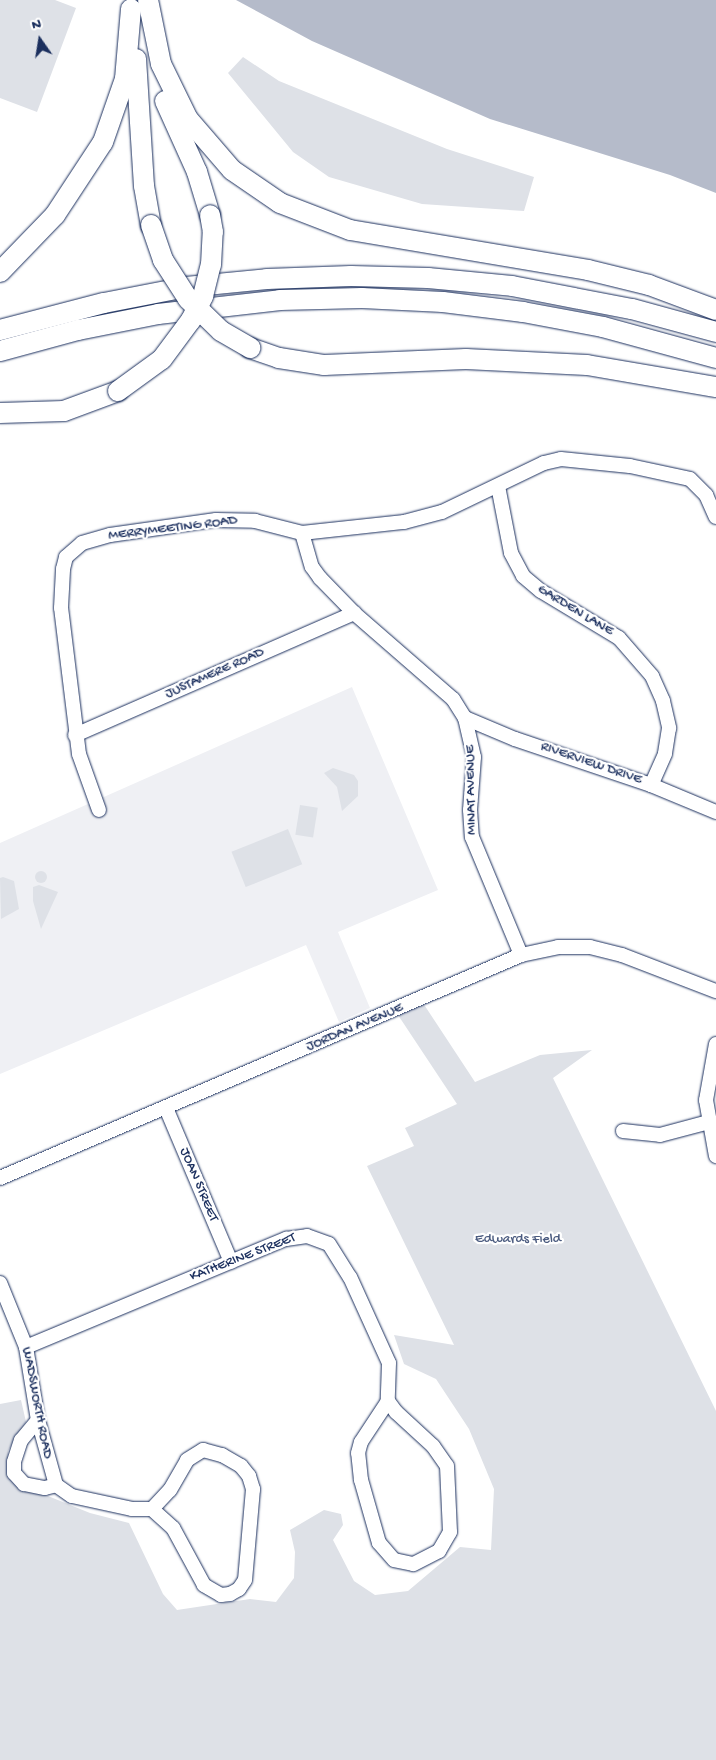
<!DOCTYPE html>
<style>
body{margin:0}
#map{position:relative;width:716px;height:1760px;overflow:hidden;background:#fff;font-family:"Gochi Hand",sans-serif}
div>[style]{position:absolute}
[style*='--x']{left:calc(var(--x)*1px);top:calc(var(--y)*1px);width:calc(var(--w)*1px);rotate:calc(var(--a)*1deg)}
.built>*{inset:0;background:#eff0f4}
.green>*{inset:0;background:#dee1e7;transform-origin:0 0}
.round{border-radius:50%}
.water>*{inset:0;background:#b5bbca}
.roads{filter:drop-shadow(0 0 1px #1b2f5e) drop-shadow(0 0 1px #1b2f5e)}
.minor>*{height:14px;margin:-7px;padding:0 7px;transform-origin:7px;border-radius:7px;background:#fff}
.highway>*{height:20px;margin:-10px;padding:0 10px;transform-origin:10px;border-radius:10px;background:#fff}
.bridges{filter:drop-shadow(0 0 1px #1b2f5e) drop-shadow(0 0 1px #1b2f5e)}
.highway-bridge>*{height:20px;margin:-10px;padding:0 10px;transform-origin:10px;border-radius:10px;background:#fff}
span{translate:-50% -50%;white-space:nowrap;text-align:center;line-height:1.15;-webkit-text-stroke:4.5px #fff;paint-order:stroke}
.street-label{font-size:14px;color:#1b2f5e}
.park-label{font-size:14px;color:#4c5c80}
.north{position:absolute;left:15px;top:15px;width:50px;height:50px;-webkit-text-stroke:4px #fff;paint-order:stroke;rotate:347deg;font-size:14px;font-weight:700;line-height:20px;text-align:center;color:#1b2f5e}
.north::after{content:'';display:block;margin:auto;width:18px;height:22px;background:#1b2f5e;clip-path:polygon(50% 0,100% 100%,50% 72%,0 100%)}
</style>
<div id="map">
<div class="built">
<div style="clip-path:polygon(352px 687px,438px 890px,338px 932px,370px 1008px,339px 1022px,306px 945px,0 1074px,0 843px)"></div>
</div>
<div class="green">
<div style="clip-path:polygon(0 0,55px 0,76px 8px,37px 112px,0 98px)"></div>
<div style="clip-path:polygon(243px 57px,279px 81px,447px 149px,534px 177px,524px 211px,422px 204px,329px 177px,293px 152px,228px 73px)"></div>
<div style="clip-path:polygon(333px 768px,354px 775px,358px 781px,358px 796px,342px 811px,337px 787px,324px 773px)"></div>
<div style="left:300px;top:805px;width:18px;height:30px;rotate:9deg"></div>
<div style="left:288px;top:829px;width:38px;height:61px;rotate:68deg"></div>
<div class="round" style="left:35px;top:871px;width:12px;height:12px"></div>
<div style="clip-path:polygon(3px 877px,14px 881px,19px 909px,1px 919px,0 878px)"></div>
<div style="clip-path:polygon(39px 885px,58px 892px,41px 929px,33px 901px,33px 887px)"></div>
<div style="clip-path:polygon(423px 1003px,475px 1082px,540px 1055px,592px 1050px,553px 1078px,716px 1411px,716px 1760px,0 1760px,0 1404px,21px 1400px,26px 1422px,8px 1451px,9px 1477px,20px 1490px,43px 1494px,90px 1513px,129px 1523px,163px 1594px,177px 1610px,250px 1599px,276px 1602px,294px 1578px,295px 1552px,290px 1530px,324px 1510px,341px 1514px,343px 1525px,333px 1540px,354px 1581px,375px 1595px,408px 1591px,460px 1547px,491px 1550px,494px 1489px,469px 1429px,436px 1379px,404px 1364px,394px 1335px,454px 1345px,367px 1166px,414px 1146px,405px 1128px,457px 1104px,398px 1015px)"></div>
</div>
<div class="water">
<div style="clip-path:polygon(236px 0,716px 0,716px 193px,670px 175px,490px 119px,312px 41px)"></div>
</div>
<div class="roads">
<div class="minor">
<div style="--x:498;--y:486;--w:68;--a:79"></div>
<div style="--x:511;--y:553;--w:26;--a:62"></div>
<div style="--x:523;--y:576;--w:23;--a:40"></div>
<div style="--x:541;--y:591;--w:91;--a:31.1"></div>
<div style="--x:619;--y:638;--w:50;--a:49"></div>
<div style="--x:652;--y:676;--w:27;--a:66"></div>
<div style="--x:663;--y:701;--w:28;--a:77"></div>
<div style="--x:669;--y:728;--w:26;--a:99"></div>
<div style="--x:665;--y:754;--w:34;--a:114"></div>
<div style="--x:302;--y:533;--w:35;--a:74"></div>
<div style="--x:312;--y:567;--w:14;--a:54"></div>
<div style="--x:320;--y:578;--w:49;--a:45.8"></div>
<div style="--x:354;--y:613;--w:131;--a:41"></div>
<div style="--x:453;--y:699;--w:22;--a:58"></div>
<div style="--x:465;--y:718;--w:40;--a:77"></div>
<div style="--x:474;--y:757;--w:53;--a:94.3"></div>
<div style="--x:470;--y:810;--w:27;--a:86"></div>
<div style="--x:472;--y:837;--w:128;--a:67.4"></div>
<div style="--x:465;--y:718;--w:54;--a:22.8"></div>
<div style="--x:515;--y:739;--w:144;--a:18.7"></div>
<div style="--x:651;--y:785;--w:70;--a:22.6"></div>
<div style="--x:75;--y:735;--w:305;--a:-23.6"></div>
<div style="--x:99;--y:810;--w:59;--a:-109.7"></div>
<div style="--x:79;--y:754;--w:147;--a:-97"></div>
<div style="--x:61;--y:608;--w:39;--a:-87"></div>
<div style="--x:63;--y:569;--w:12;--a:-76"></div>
<div style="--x:66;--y:557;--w:21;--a:-41"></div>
<div style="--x:82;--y:543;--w:29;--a:-16"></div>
<div style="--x:110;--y:535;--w:107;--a:-8.1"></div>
<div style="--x:216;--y:520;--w:39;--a:1"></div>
<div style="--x:255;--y:521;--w:49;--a:14.3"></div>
<div style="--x:302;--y:533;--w:103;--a:-6.2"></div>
<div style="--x:404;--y:522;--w:39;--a:-15"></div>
<div style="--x:442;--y:512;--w:113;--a:-25.7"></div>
<div style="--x:544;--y:463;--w:17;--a:-13"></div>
<div style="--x:561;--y:459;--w:69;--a:5.8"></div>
<div style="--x:630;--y:466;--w:61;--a:12.2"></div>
<div style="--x:690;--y:479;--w:23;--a:45"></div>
<div style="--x:706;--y:495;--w:24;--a:66"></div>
<div style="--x:716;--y:1044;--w:57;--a:100.1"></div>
<div style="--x:706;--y:1100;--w:57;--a:79.9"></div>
<div style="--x:166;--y:1108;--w:167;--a:67.1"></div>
<div style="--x:623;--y:1131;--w:37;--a:6"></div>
<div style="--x:660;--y:1135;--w:51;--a:-14.9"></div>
<div style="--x:0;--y:1178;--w:567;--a:-23.17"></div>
<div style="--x:521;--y:955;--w:38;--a:-12"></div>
<div style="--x:558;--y:947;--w:32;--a:0"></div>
<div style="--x:590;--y:947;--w:33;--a:14"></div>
<div style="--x:622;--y:955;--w:101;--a:21"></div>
<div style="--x:0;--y:1283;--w:69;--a:67.9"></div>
<div style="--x:26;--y:1347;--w:74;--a:80.7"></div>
<div style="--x:38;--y:1420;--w:67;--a:74.5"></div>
<div style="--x:56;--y:1485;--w:19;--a:35"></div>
<div style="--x:72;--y:1496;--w:61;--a:12.2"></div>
<div style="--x:132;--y:1509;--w:20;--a:0"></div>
<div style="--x:26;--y:1347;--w:282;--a:-22.6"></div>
<div style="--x:286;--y:1239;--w:21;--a:-8"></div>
<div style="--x:307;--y:1236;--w:23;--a:20"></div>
<div style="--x:329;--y:1244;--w:39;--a:58"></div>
<div style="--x:350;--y:1277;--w:94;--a:65.6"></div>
<div style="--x:389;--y:1363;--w:38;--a:92"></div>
<div style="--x:388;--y:1401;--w:14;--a:54"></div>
<div style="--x:396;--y:1412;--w:50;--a:42.6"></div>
<div style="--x:433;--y:1446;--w:24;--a:55"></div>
<div style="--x:447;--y:1466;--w:66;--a:87.4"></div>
<div style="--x:450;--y:1532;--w:22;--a:120"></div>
<div style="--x:439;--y:1551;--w:29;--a:153"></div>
<div style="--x:413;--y:1564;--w:19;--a:-168"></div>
<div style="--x:394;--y:1560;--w:23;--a:-131"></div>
<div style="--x:379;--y:1543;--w:66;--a:-105.9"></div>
<div style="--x:361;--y:1480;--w:27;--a:-96"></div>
<div style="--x:358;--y:1453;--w:11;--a:-75"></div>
<div style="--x:361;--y:1442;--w:49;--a:-56.6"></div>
<div style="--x:38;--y:1420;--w:26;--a:130"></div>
<div style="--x:21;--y:1440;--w:23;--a:108"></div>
<div style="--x:14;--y:1462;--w:11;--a:90"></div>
<div style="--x:14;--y:1473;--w:15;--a:48"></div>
<div style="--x:24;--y:1484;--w:21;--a:11"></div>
<div style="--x:45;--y:1488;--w:11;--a:-15"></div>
<div style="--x:203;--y:1450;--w:20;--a:15"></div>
<div style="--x:222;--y:1455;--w:22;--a:30"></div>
<div style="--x:241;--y:1466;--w:13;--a:51"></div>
<div style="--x:249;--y:1476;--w:14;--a:73"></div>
<div style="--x:253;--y:1489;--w:91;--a:95"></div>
<div style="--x:245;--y:1580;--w:11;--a:124"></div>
<div style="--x:239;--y:1589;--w:10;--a:151"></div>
<div style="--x:230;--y:1594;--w:9;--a:174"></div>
<div style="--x:221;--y:1595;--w:20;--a:-150"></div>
<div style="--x:204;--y:1585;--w:65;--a:-118.5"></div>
<div style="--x:173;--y:1528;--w:28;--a:-138"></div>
<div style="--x:152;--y:1509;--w:26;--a:-47"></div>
<div style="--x:170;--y:1490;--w:34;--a:-60"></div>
<div style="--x:187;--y:1460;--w:19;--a:-32"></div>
</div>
<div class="highway">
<div style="--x:148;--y:0;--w:65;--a:78.5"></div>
<div style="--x:161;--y:64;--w:61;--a:63.9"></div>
<div style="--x:188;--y:119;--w:67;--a:49.2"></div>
<div style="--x:232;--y:170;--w:58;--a:34.5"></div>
<div style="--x:280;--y:203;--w:75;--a:21.1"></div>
<div style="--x:350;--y:230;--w:241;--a:9.5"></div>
<div style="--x:588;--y:270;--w:63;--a:13.8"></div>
<div style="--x:649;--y:285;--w:72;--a:20.5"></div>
<div style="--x:136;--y:59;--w:127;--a:86.4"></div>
<div style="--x:144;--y:186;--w:40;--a:80"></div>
<div style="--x:165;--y:101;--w:78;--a:65.7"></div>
<div style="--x:197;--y:172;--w:45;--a:73.2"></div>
<div style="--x:0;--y:272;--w:79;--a:-46"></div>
<div style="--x:55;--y:215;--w:87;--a:-56.7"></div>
<div style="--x:103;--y:142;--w:67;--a:-70.8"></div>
<div style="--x:125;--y:79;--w:70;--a:-85.1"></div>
<div style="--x:0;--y:330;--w:107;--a:-14.6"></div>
<div style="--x:104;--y:303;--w:84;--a:-11"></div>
<div style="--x:186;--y:287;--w:81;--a:-5.6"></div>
<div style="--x:267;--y:279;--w:84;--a:-2"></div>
<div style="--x:351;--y:276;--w:77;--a:1.5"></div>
<div style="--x:428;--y:278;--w:84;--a:5.4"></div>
<div style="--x:512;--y:286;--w:122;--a:10.9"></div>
<div style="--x:632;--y:309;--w:87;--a:15.3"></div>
<div style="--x:250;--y:348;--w:31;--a:19"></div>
<div style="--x:279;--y:358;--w:46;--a:8.8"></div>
<div style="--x:324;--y:365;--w:142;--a:-2.4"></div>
<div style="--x:466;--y:359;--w:121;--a:2.8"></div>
<div style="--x:587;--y:365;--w:131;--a:9.7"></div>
<div style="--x:0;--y:351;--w:81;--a:-15.1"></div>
<div style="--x:78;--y:330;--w:82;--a:-11.3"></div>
<div style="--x:158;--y:314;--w:123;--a:-6.5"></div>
<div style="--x:280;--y:300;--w:82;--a:-1.4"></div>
<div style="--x:362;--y:298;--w:81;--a:2.8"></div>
<div style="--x:443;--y:302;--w:81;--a:7.1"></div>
<div style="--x:523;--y:312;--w:81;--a:10.6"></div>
<div style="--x:603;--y:327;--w:117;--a:15.3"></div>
<div style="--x:0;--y:413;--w:64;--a:-1.8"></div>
<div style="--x:64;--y:411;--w:58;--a:-20.3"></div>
</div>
</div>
<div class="bridges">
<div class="highway-bridge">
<div style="--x:151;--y:225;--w:37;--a:71"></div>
<div style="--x:163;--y:260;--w:46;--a:57.3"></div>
<div style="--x:188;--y:299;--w:46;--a:44.1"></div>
<div style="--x:221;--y:331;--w:34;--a:30"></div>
<div style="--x:118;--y:391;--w:54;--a:-36"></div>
<div style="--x:162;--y:359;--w:49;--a:-53.4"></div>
<div style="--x:191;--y:320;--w:27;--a:-63"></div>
<div style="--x:203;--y:296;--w:32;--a:-76"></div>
<div style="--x:211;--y:265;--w:33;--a:-87"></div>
<div style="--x:213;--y:232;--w:17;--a:-100"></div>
</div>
</div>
<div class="street-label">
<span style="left:173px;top:529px;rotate:-7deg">MERRYMEETING ROAD</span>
<span style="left:575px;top:611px;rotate:31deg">GARDEN LANE</span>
<span style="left:215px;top:674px;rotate:-24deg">JUSTAMERE ROAD</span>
<span style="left:591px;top:764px;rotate:19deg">RIVERVIEW DRIVE</span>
<span style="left:472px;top:790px;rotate:-91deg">MINAT AVENUE</span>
<span style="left:355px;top:1028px;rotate:-23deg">JORDAN AVENUE</span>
<span style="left:198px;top:1185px;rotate:67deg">JOAN STREET</span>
<span style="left:243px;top:1258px;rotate:-21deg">KATHERINE STREET</span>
<span style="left:36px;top:1403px;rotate:79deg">WADSWORTH ROAD</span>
</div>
<div class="park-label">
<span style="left:518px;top:1240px">Edwards Field</span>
</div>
<div class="north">N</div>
</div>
